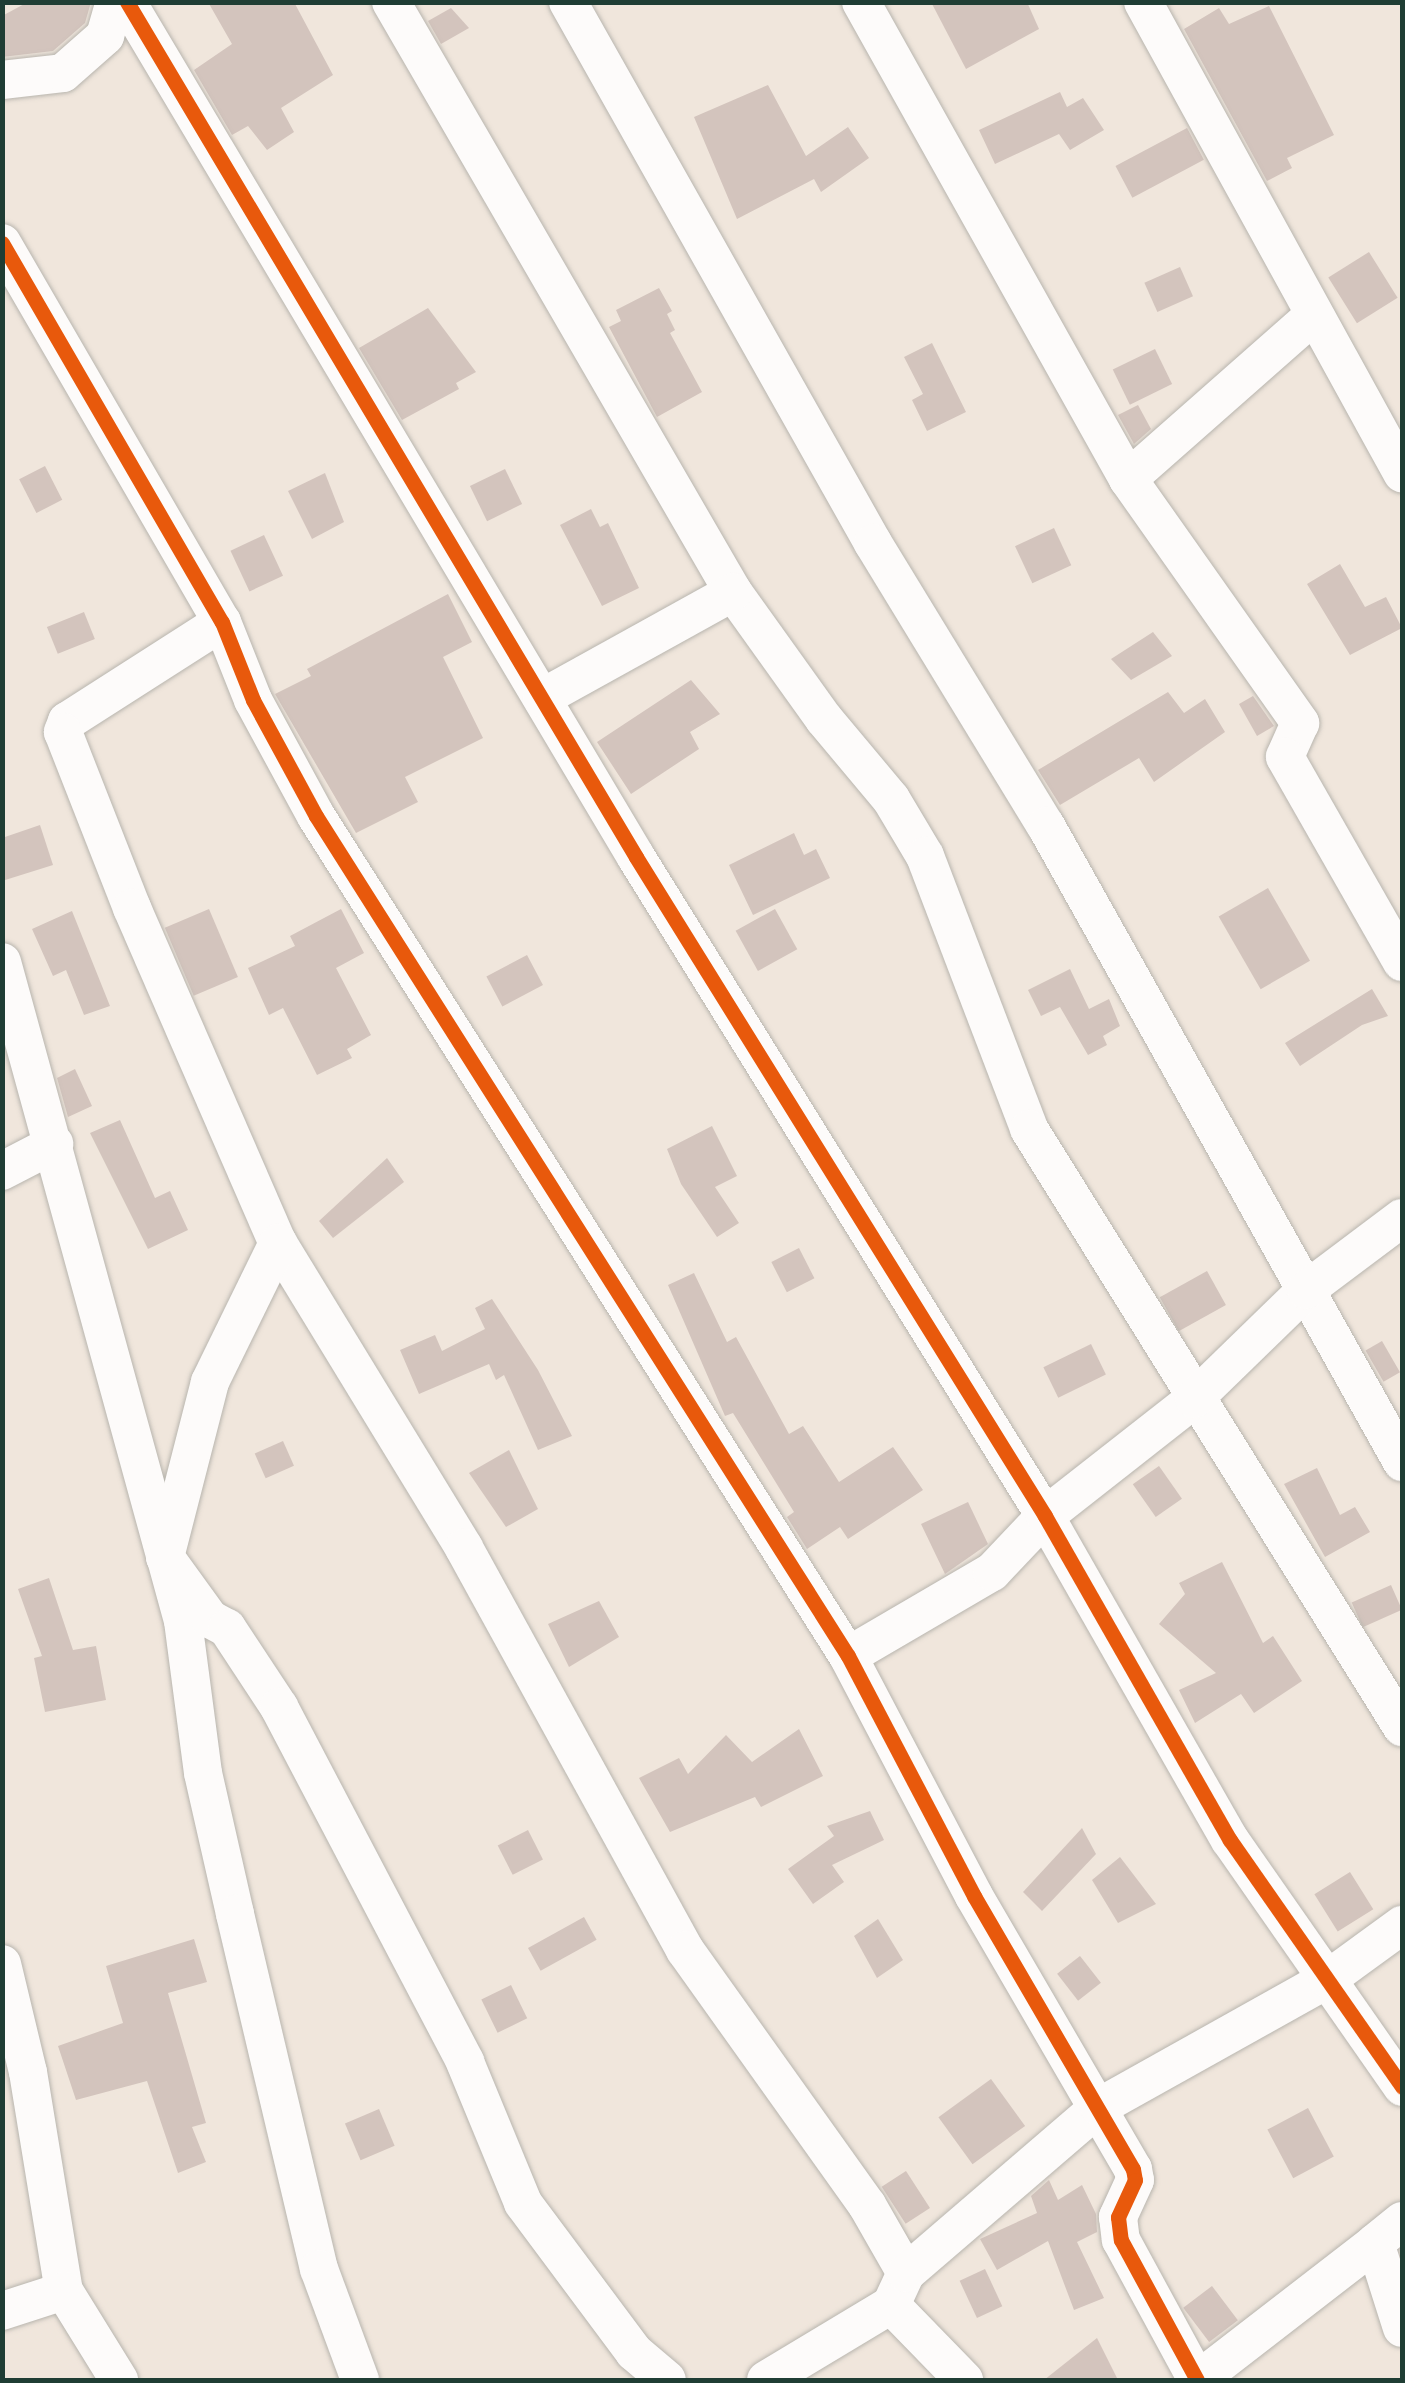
<!DOCTYPE html>
<style>
body{margin:0}
#map{position:relative;width:1405px;height:2383px;overflow:hidden;background:#f0e6dc;font-family:"IM FELL Double Pica",serif}
div>[style]{position:absolute}
[style*='--x']{left:calc(var(--x)*1px);top:calc(var(--y)*1px);width:calc(var(--w)*1px);rotate:calc(var(--a)*1deg)}
.building>*{inset:0;background:#d3c4bd;transform-origin:0 0}
.roads{filter:drop-shadow(0 0 2px #b8b5ae) drop-shadow(0 0 2px #b8b5ae)}
.minor>*{height:38px;margin:-19px;padding:0 19px;transform-origin:19px;border-radius:19px;background:#fdfbfa}
.cycleway>*{height:15px;margin:-7.5px;padding:0 7.5px;transform-origin:7.5px;border-radius:7.5px;background:#e8590c}
span{translate:-50% -50%;white-space:nowrap;text-align:center;line-height:1.15;-webkit-text-stroke:8px #fff;paint-order:stroke}
.frame{position:absolute;inset:0;border:5px solid #1f3d34;pointer-events:none}
</style>
<div id="map">
<div class="building">
<div style="clip-path:polygon(28px 2px,91px 2px,85px 23px,53px 51px,2px 57px,2px 16px)"></div>
<div style="clip-path:polygon(208px 2px,294px 2px,333px 75px,281px 108px,294px 132px,267px 150px,248px 126px,232px 135px,194px 70px,232px 44px)"></div>
<div style="clip-path:polygon(931px 2px,1027px 2px,1039px 29px,966px 69px)"></div>
<div style="clip-path:polygon(1269px 6px,1334px 135px,1287px 158px,1292px 168px,1267px 181px,1184px 29px,1219px 8px,1229px 24px)"></div>
<div style="clip-path:polygon(451px 8px,469px 28px,441px 44px,428px 21px)"></div>
<div style="clip-path:polygon(768px 85px,806px 156px,848px 127px,869px 158px,821px 192px,814px 179px,737px 219px,694px 117px)"></div>
<div style="clip-path:polygon(1060px 92px,1067px 107px,1083px 98px,1104px 130px,1070px 150px,1059px 134px,995px 164px,979px 130px)"></div>
<div style="left:1187px;top:128px;width:36px;height:81px;rotate:62deg"></div>
<div style="left:1369px;top:252px;width:54px;height:48px;rotate:58deg"></div>
<div style="left:1180px;top:267px;width:32px;height:39px;rotate:66deg"></div>
<div style="clip-path:polygon(659px 288px,672px 311px,667px 314px,675px 330px,670px 333px,702px 392px,657px 417px,609px 327px,621px 321px,616px 310px)"></div>
<div style="clip-path:polygon(428px 308px,476px 372px,456px 383px,459px 389px,402px 420px,359px 348px)"></div>
<div style="clip-path:polygon(932px 343px,966px 412px,927px 431px,912px 400px,923px 394px,904px 357px)"></div>
<div style="left:1155px;top:349px;width:39px;height:47px;rotate:64deg"></div>
<div style="clip-path:polygon(1138px 405px,1151px 429px,1134px 444px,1118px 415px)"></div>
<div style="left:45px;top:466px;width:38px;height:29px;rotate:63deg"></div>
<div style="left:505px;top:469px;width:39px;height:39px;rotate:64deg"></div>
<div style="clip-path:polygon(325px 473px,344px 522px,312px 539px,288px 491px)"></div>
<div style="clip-path:polygon(591px 509px,600px 527px,608px 523px,639px 588px,602px 606px,560px 525px)"></div>
<div style="left:1054px;top:528px;width:41px;height:43px;rotate:65deg"></div>
<div style="left:264px;top:535px;width:45px;height:37px;rotate:65deg"></div>
<div style="clip-path:polygon(1340px 564px,1365px 607px,1386px 597px,1402px 628px,1350px 655px,1307px 584px)"></div>
<div style="clip-path:polygon(448px 594px,472px 642px,443px 657px,483px 738px,405px 777px,418px 802px,356px 833px,275px 694px,311px 676px,307px 669px)"></div>
<div style="left:84px;top:612px;width:29px;height:40px;rotate:68deg"></div>
<div style="clip-path:polygon(1153px 632px,1172px 656px,1131px 680px,1111px 659px)"></div>
<div style="clip-path:polygon(691px 680px,720px 714px,690px 732px,699px 749px,631px 794px,597px 742px)"></div>
<div style="clip-path:polygon(1168px 692px,1184px 713px,1205px 699px,1225px 732px,1154px 782px,1139px 758px,1060px 805px,1038px 770px)"></div>
<div style="clip-path:polygon(1253px 696px,1274px 726px,1257px 736px,1239px 704px)"></div>
<div style="clip-path:polygon(40px 825px,53px 865px,2px 881px,2px 838px)"></div>
<div style="clip-path:polygon(794px 833px,804px 855px,816px 849px,830px 878px,753px 915px,729px 865px)"></div>
<div style="left:1268px;top:888px;width:84px;height:57px;rotate:60deg"></div>
<div style="left:209px;top:909px;width:74px;height:48px;rotate:67deg"></div>
<div style="clip-path:polygon(341px 909px,364px 953px,336px 968px,371px 1035px,347px 1049px,352px 1058px,317px 1075px,283px 1008px,269px 1015px,248px 968px,295px 946px,290px 936px)"></div>
<div style="left:775px;top:909px;width:46px;height:45px;rotate:61deg"></div>
<div style="clip-path:polygon(72px 911px,110px 1006px,84px 1015px,66px 970px,53px 976px,32px 929px)"></div>
<div style="left:527px;top:955px;width:34px;height:46px;rotate:62deg"></div>
<div style="clip-path:polygon(1070px 969px,1089px 1009px,1109px 999px,1120px 1026px,1103px 1036px,1107px 1045px,1088px 1055px,1060px 1007px,1041px 1016px,1028px 990px)"></div>
<div style="clip-path:polygon(1372px 989px,1388px 1016px,1362px 1025px,1300px 1066px,1285px 1043px)"></div>
<div style="clip-path:polygon(75px 1069px,92px 1106px,68px 1117px,57px 1078px)"></div>
<div style="clip-path:polygon(120px 1120px,155px 1198px,170px 1191px,188px 1230px,148px 1249px,90px 1133px)"></div>
<div style="clip-path:polygon(712px 1126px,737px 1176px,715px 1187px,739px 1223px,717px 1237px,681px 1184px,667px 1149px)"></div>
<div style="clip-path:polygon(387px 1158px,404px 1182px,333px 1238px,319px 1221px)"></div>
<div style="left:799px;top:1248px;width:34px;height:31px;rotate:63deg"></div>
<div style="left:1207px;top:1271px;width:39px;height:54px;rotate:61deg"></div>
<div style="clip-path:polygon(694px 1273px,727px 1342px,736px 1337px,789px 1434px,803px 1426px,839px 1482px,893px 1447px,923px 1490px,848px 1539px,840px 1527px,807px 1549px,787px 1517px,794px 1512px,733px 1413px,725px 1416px,668px 1285px)"></div>
<div style="clip-path:polygon(492px 1299px,538px 1370px,572px 1436px,538px 1450px,504px 1375px,496px 1380px,489px 1364px,419px 1394px,400px 1350px,435px 1335px,442px 1351px,485px 1329px,475px 1308px)"></div>
<div style="left:1382px;top:1341px;width:36px;height:19px;rotate:60deg"></div>
<div style="left:1091px;top:1344px;width:34px;height:53px;rotate:64deg"></div>
<div style="left:283px;top:1441px;width:27px;height:31px;rotate:66deg"></div>
<div style="clip-path:polygon(509px 1450px,538px 1509px,506px 1527px,469px 1473px)"></div>
<div style="left:1159px;top:1466px;width:40px;height:32px;rotate:55deg"></div>
<div style="clip-path:polygon(1317px 1468px,1340px 1515px,1355px 1507px,1370px 1532px,1325px 1557px,1284px 1484px)"></div>
<div style="clip-path:polygon(968px 1502px,988px 1544px,945px 1574px,921px 1524px)"></div>
<div style="clip-path:polygon(1222px 1562px,1263px 1643px,1273px 1636px,1302px 1681px,1254px 1713px,1241px 1694px,1195px 1723px,1179px 1690px,1216px 1673px,1159px 1624px,1185px 1594px,1179px 1583px)"></div>
<div style="clip-path:polygon(49px 1578px,73px 1650px,96px 1646px,106px 1700px,45px 1712px,34px 1658px,42px 1656px,18px 1589px)"></div>
<div style="left:1391px;top:1585px;width:27px;height:43px;rotate:66deg"></div>
<div style="clip-path:polygon(599px 1601px,619px 1637px,569px 1667px,548px 1624px)"></div>
<div style="clip-path:polygon(799px 1729px,823px 1776px,761px 1807px,755px 1797px,670px 1832px,639px 1778px,679px 1758px,688px 1774px,726px 1735px,752px 1762px)"></div>
<div style="clip-path:polygon(870px 1811px,884px 1840px,832px 1865px,844px 1882px,813px 1904px,788px 1869px,834px 1836px,827px 1826px)"></div>
<div style="clip-path:polygon(1082px 1828px,1096px 1854px,1042px 1911px,1023px 1892px)"></div>
<div style="left:528px;top:1830px;width:33px;height:34px;rotate:63deg"></div>
<div style="clip-path:polygon(1120px 1857px,1156px 1904px,1118px 1923px,1092px 1880px)"></div>
<div style="left:1350px;top:1872px;width:44px;height:42px;rotate:58deg"></div>
<div style="left:584px;top:1917px;width:26px;height:64px;rotate:61deg"></div>
<div style="clip-path:polygon(878px 1919px,903px 1960px,877px 1978px,854px 1936px)"></div>
<div style="clip-path:polygon(194px 1939px,207px 1982px,168px 1993px,206px 2123px,192px 2127px,206px 2162px,178px 2173px,147px 2081px,76px 2100px,58px 2046px,123px 2023px,106px 1966px)"></div>
<div style="left:1080px;top:1956px;width:34px;height:29px;rotate:52deg"></div>
<div style="left:511px;top:1985px;width:37px;height:33px;rotate:64deg"></div>
<div style="left:991px;top:2079px;width:58px;height:65px;rotate:54deg"></div>
<div style="left:1308px;top:2108px;width:55px;height:46px;rotate:62deg"></div>
<div style="left:379px;top:2109px;width:40px;height:37px;rotate:67deg"></div>
<div style="left:906px;top:2171px;width:44px;height:29px;rotate:57deg"></div>
<div style="clip-path:polygon(1049px 2180px,1058px 2200px,1082px 2185px,1096px 2214px,1097px 2232px,1077px 2242px,1104px 2298px,1074px 2310px,1048px 2241px,997px 2270px,980px 2239px,1037px 2213px,1031px 2196px)"></div>
<div style="left:985px;top:2269px;width:41px;height:28px;rotate:65deg"></div>
<div style="left:1212px;top:2286px;width:43px;height:36px;rotate:53deg"></div>
<div style="clip-path:polygon(1097px 2338px,1118px 2380px,1044px 2380px)"></div>
</div>
<div class="roads">
<div class="minor">
<div style="--x:127;--y:2;--w:995;--a:59.23"></div>
<div style="--x:636;--y:857;--w:776;--a:58.17"></div>
<div style="--x:1045;--y:1516;--w:373;--a:60.3"></div>
<div style="--x:1230;--y:1840;--w:301;--a:55.1"></div>
<div style="--x:391;--y:2;--w:682;--a:59.9"></div>
<div style="--x:733;--y:592;--w:156;--a:54.4"></div>
<div style="--x:824;--y:719;--w:104;--a:50.1"></div>
<div style="--x:891;--y:799;--w:66;--a:59.2"></div>
<div style="--x:925;--y:856;--w:292;--a:69.1"></div>
<div style="--x:1029;--y:1129;--w:705;--a:58.05"></div>
<div style="--x:568;--y:2;--w:621;--a:60.59"></div>
<div style="--x:873;--y:543;--w:332;--a:58.6"></div>
<div style="--x:1046;--y:826;--w:729;--a:60.76"></div>
<div style="--x:861;--y:2;--w:547;--a:60.76"></div>
<div style="--x:1128;--y:479;--w:299;--a:54.8"></div>
<div style="--x:1300;--y:723;--w:37;--a:114"></div>
<div style="--x:1285;--y:757;--w:236;--a:60.3"></div>
<div style="--x:1143;--y:2;--w:538;--a:61.19"></div>
<div style="--x:2;--y:80;--w:61;--a:-6.5"></div>
<div style="--x:63;--y:73;--w:56;--a:-41.4"></div>
<div style="--x:105;--y:36;--w:35;--a:-74"></div>
<div style="--x:2;--y:243;--w:438;--a:59.9"></div>
<div style="--x:222;--y:622;--w:84;--a:68.3"></div>
<div style="--x:253;--y:700;--w:132;--a:61.5"></div>
<div style="--x:316;--y:816;--w:994;--a:57.65"></div>
<div style="--x:848;--y:1656;--w:271;--a:62.3"></div>
<div style="--x:974;--y:1896;--w:316;--a:59.8"></div>
<div style="--x:1133;--y:2169;--w:11;--a:80"></div>
<div style="--x:1135;--y:2180;--w:41;--a:114.7"></div>
<div style="--x:1118;--y:2217;--w:23;--a:83"></div>
<div style="--x:1121;--y:2240;--w:159;--a:61.5"></div>
<div style="--x:1128;--y:479;--w:248;--a:-41.4"></div>
<div style="--x:222;--y:622;--w:184;--a:147.4"></div>
<div style="--x:67;--y:721;--w:12;--a:110"></div>
<div style="--x:63;--y:732;--w:189;--a:68.6"></div>
<div style="--x:132;--y:908;--w:365;--a:66.5"></div>
<div style="--x:278;--y:1243;--w:357;--a:58.6"></div>
<div style="--x:464;--y:1548;--w:459;--a:61.2"></div>
<div style="--x:685;--y:1950;--w:313;--a:54.5"></div>
<div style="--x:867;--y:2205;--w:78;--a:60.2"></div>
<div style="--x:542;--y:698;--w:218;--a:-29"></div>
<div style="--x:2;--y:962;--w:683;--a:74.64"></div>
<div style="--x:183;--y:1621;--w:153;--a:82.5"></div>
<div style="--x:203;--y:1773;--w:145;--a:77.2"></div>
<div style="--x:235;--y:1914;--w:365;--a:76.7"></div>
<div style="--x:319;--y:2269;--w:118;--a:69.7"></div>
<div style="--x:2;--y:1171;--w:59;--a:-27.4"></div>
<div style="--x:278;--y:1243;--w:155;--a:116.1"></div>
<div style="--x:210;--y:1382;--w:181;--a:104.4"></div>
<div style="--x:165;--y:1557;--w:77;--a:54"></div>
<div style="--x:210;--y:1619;--w:19;--a:28"></div>
<div style="--x:227;--y:1628;--w:95;--a:56.6"></div>
<div style="--x:279;--y:1707;--w:401;--a:62.3"></div>
<div style="--x:465;--y:2062;--w:152;--a:67.6"></div>
<div style="--x:523;--y:2203;--w:186;--a:53.3"></div>
<div style="--x:634;--y:2352;--w:43;--a:40.3"></div>
<div style="--x:848;--y:1656;--w:167;--a:-30.3"></div>
<div style="--x:992;--y:1572;--w:77;--a:-46.6"></div>
<div style="--x:1045;--y:1516;--w:189;--a:-38.1"></div>
<div style="--x:1194;--y:1399;--w:156;--a:-44.2"></div>
<div style="--x:1306;--y:1290;--w:120;--a:-36.9"></div>
<div style="--x:2;--y:1964;--w:111;--a:76.5"></div>
<div style="--x:28;--y:2072;--w:222;--a:80.7"></div>
<div style="--x:64;--y:2291;--w:105;--a:58.3"></div>
<div style="--x:1402;--y:2221;--w:35;--a:141"></div>
<div style="--x:1375;--y:2243;--w:89;--a:72.4"></div>
<div style="--x:891;--y:2305;--w:105;--a:45.8"></div>
<div style="--x:2;--y:2311;--w:65;--a:-17.9"></div>
<div style="--x:766;--y:2380;--w:146;--a:-31"></div>
<div style="--x:891;--y:2305;--w:35;--a:-65"></div>
<div style="--x:906;--y:2273;--w:255;--a:-40.7"></div>
<div style="--x:1099;--y:2107;--w:262;--a:-29.2"></div>
<div style="--x:1328;--y:1979;--w:92;--a:-36.1"></div>
<div style="--x:1198;--y:2380;--w:224;--a:-37.7"></div>
</div>
</div>
<div class="cycleway">
<div style="--x:127;--y:2;--w:995;--a:59.23"></div>
<div style="--x:636;--y:857;--w:776;--a:58.17"></div>
<div style="--x:1045;--y:1516;--w:373;--a:60.3"></div>
<div style="--x:1230;--y:1840;--w:301;--a:55.1"></div>
<div style="--x:2;--y:243;--w:438;--a:59.9"></div>
<div style="--x:222;--y:622;--w:84;--a:68.3"></div>
<div style="--x:253;--y:700;--w:132;--a:61.5"></div>
<div style="--x:316;--y:816;--w:994;--a:57.65"></div>
<div style="--x:848;--y:1656;--w:271;--a:62.3"></div>
<div style="--x:974;--y:1896;--w:316;--a:59.8"></div>
<div style="--x:1133;--y:2169;--w:11;--a:80"></div>
<div style="--x:1135;--y:2180;--w:41;--a:114.7"></div>
<div style="--x:1118;--y:2217;--w:23;--a:83"></div>
<div style="--x:1121;--y:2240;--w:159;--a:61.5"></div>
</div>
<div class="frame"></div>
</div>
